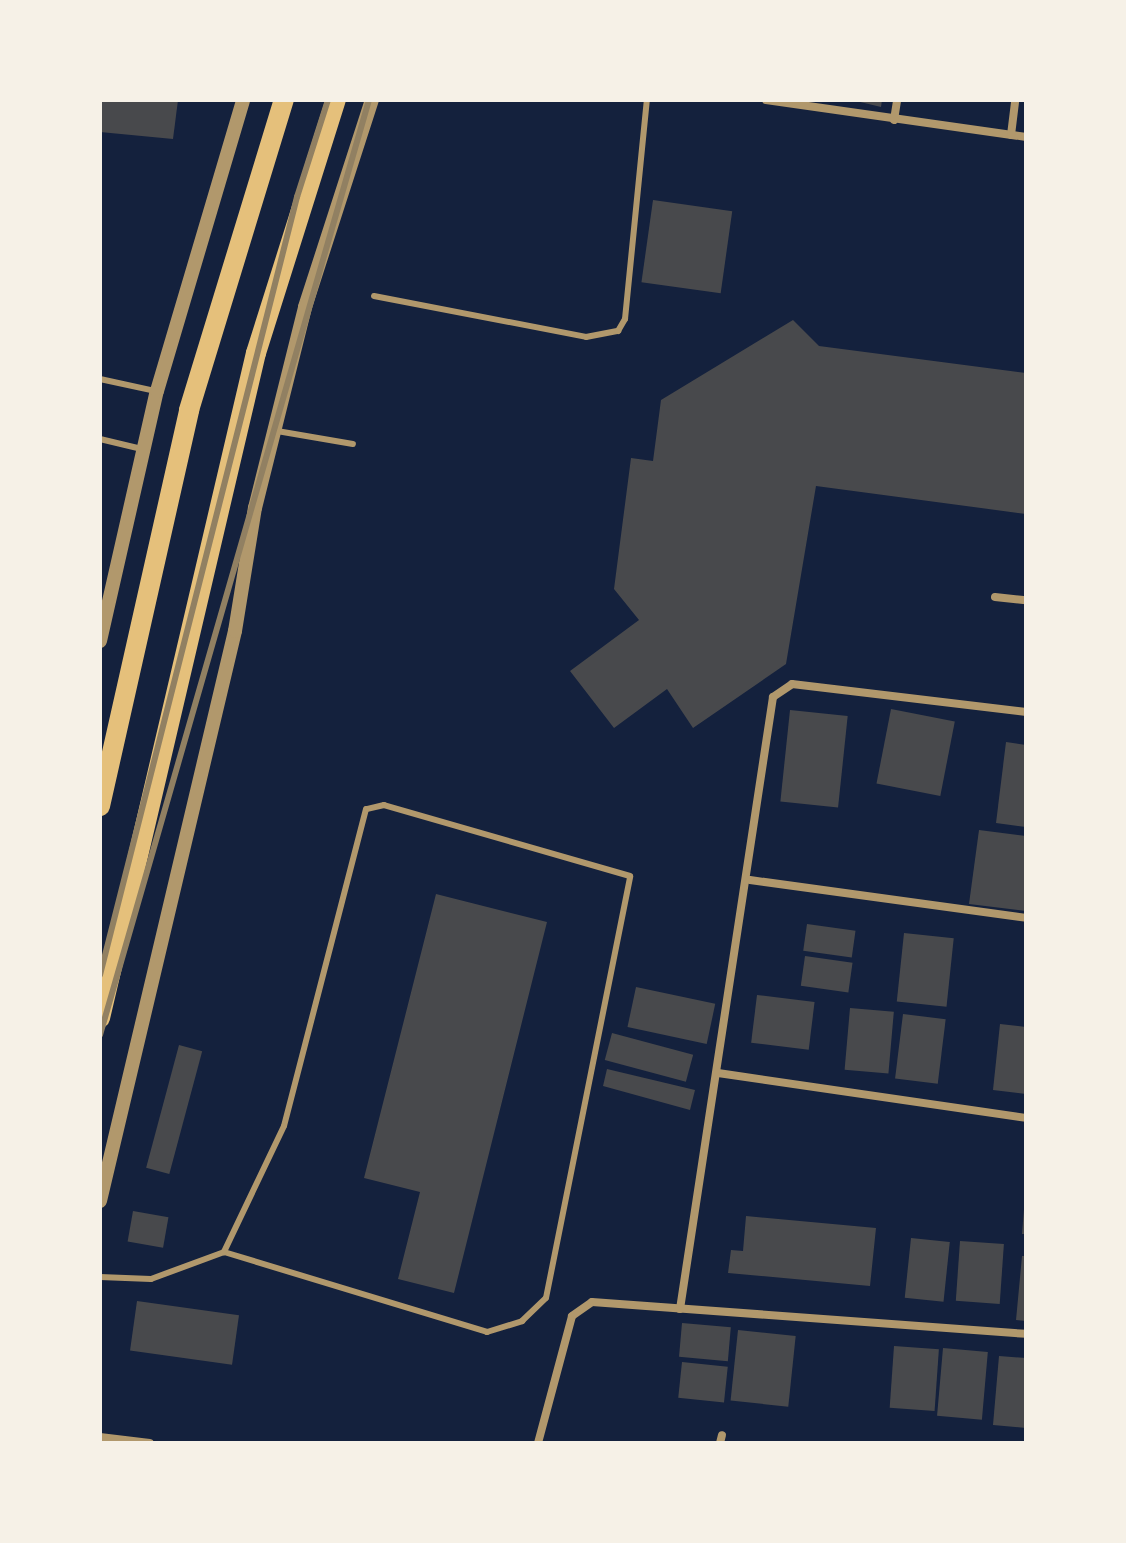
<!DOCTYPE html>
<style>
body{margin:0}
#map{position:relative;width:1126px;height:1543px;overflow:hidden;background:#14213d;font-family:"DM Sans",sans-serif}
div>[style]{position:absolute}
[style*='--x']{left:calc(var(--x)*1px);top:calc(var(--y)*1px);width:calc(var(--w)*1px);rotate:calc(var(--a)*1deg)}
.building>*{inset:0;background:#48494c;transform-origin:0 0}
.service>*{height:6px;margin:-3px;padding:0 3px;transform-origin:3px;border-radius:3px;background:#b1986c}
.minor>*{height:8px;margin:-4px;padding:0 4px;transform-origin:4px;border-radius:4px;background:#b1986c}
.tertiary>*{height:14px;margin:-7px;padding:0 7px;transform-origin:7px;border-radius:7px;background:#b1986c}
.primary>*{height:20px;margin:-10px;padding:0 10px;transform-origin:10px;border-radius:10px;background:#e5c07b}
.rail>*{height:6px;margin:-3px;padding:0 3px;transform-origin:3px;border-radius:3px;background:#918062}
span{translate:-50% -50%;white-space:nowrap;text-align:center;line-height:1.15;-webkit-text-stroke:6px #f6f1e7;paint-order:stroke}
.frame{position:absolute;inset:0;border:102px solid #f6f1e7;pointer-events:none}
</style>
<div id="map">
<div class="building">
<div style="clip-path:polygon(100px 100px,178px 100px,173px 139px,100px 132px)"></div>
<div style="clip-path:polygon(852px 100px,882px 100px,881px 107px)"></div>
<div style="left:653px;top:200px;width:80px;height:83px;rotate:8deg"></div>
<div style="clip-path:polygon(793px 320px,819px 346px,1026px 373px,1026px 514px,816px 486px,786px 664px,693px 728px,667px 689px,614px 728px,570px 671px,639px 620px,614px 589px,631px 458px,653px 461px,661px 400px)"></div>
<div style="left:891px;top:709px;width:65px;height:76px;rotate:11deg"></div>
<div style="left:790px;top:710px;width:58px;height:92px;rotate:6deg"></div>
<div style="clip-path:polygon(1006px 742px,1026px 745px,1026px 827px,996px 823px)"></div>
<div style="clip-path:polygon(979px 830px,1026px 836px,1026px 911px,969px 904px)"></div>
<div style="clip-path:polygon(436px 894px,547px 922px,454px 1293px,398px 1279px,420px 1192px,364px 1178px)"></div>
<div style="left:807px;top:924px;width:49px;height:27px;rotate:8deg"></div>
<div style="left:904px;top:933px;width:50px;height:69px;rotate:6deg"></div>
<div style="left:805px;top:956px;width:48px;height:30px;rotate:8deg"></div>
<div style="left:636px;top:987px;width:81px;height:41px;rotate:12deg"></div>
<div style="left:757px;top:995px;width:58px;height:48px;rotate:7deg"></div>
<div style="left:850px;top:1008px;width:44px;height:62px;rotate:5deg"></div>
<div style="left:903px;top:1014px;width:43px;height:65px;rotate:7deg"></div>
<div style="clip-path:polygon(1000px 1024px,1026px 1027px,1026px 1094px,993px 1090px)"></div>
<div style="left:612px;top:1033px;width:84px;height:28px;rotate:15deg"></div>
<div style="left:179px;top:1045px;width:24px;height:127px;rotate:15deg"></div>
<div style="clip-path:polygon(607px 1069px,695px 1090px,690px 1110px,603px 1086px)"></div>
<div style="clip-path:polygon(1024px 1209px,1026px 1209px,1026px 1234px,1022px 1234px)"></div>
<div style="left:133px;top:1211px;width:36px;height:31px;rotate:10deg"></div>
<div style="clip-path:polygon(746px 1216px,876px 1228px,870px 1286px,728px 1273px,731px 1250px,743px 1251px)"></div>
<div style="left:911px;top:1238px;width:39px;height:60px;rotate:6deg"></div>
<div style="left:960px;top:1241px;width:44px;height:60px;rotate:4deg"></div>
<div style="clip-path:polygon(1022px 1256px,1026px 1256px,1026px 1321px,1016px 1320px)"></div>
<div style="left:137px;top:1301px;width:103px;height:50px;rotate:8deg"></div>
<div style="left:682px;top:1323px;width:49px;height:34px;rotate:5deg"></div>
<div style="left:738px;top:1330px;width:58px;height:71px;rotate:6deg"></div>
<div style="left:894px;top:1346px;width:45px;height:62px;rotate:4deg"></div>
<div style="left:943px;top:1348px;width:45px;height:68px;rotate:5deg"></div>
<div style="clip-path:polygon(999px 1356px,1026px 1358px,1026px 1428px,993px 1425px)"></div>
<div style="left:682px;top:1362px;width:46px;height:36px;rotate:6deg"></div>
</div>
<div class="service">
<div style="--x:374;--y:296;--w:216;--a:10.9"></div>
<div style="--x:586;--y:337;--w:33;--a:-11"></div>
<div style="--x:618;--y:331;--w:14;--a:-60"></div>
<div style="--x:625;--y:319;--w:220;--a:-84.3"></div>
<div style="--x:100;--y:379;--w:56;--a:12.3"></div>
<div style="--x:277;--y:431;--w:77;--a:9.7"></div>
<div style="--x:100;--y:439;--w:43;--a:13.4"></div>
<div style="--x:100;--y:1277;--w:51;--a:2.2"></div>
<div style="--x:151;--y:1279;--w:78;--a:-20.3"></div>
<div style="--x:224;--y:1252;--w:275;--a:16.9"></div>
<div style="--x:487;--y:1332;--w:37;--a:-17"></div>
<div style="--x:522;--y:1321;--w:33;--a:-44"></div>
<div style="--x:546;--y:1298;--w:430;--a:-78.7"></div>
<div style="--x:630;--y:876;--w:256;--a:-163.9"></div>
<div style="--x:384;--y:805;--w:18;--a:167"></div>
<div style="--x:366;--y:809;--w:327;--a:104.5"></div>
<div style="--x:284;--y:1126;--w:140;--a:115.5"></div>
</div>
<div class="minor">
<div style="--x:766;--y:100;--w:263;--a:8.1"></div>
<div style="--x:894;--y:120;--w:20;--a:-81"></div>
<div style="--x:1011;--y:135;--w:35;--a:-83"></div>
<div style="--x:995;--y:597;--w:31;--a:6"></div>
<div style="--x:750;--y:880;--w:279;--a:7.8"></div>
<div style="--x:718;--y:1073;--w:311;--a:8.3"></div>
<div style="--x:680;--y:1309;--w:619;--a:-81.36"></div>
<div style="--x:773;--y:697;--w:23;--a:-34"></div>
<div style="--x:792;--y:684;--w:236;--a:6.8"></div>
<div style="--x:100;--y:1437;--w:50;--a:6.8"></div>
<div style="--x:538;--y:1443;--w:131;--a:-75"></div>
<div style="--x:572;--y:1316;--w:24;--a:-35"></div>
<div style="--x:592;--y:1302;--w:435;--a:4.2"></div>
<div style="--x:720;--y:1443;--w:8;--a:-76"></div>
</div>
<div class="tertiary">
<div style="--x:100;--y:641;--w:256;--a:-77.2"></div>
<div style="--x:157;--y:391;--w:303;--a:-73.5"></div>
<div style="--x:100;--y:1201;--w:586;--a:-76.68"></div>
<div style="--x:235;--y:631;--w:125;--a:-80.8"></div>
<div style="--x:255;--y:508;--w:207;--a:-76"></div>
<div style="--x:305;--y:307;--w:218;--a:-72.1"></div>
</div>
<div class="primary">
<div style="--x:100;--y:806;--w:406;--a:-77.3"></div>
<div style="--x:189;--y:410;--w:324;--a:-73"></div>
<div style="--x:100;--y:1018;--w:683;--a:-76.8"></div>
<div style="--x:256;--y:353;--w:265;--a:-72.5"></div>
</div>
<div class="rail">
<div style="--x:100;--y:975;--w:803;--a:-75.79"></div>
<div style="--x:297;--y:197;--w:102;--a:-72.3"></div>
<div style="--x:100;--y:1035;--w:973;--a:-73.95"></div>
</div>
<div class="frame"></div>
</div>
